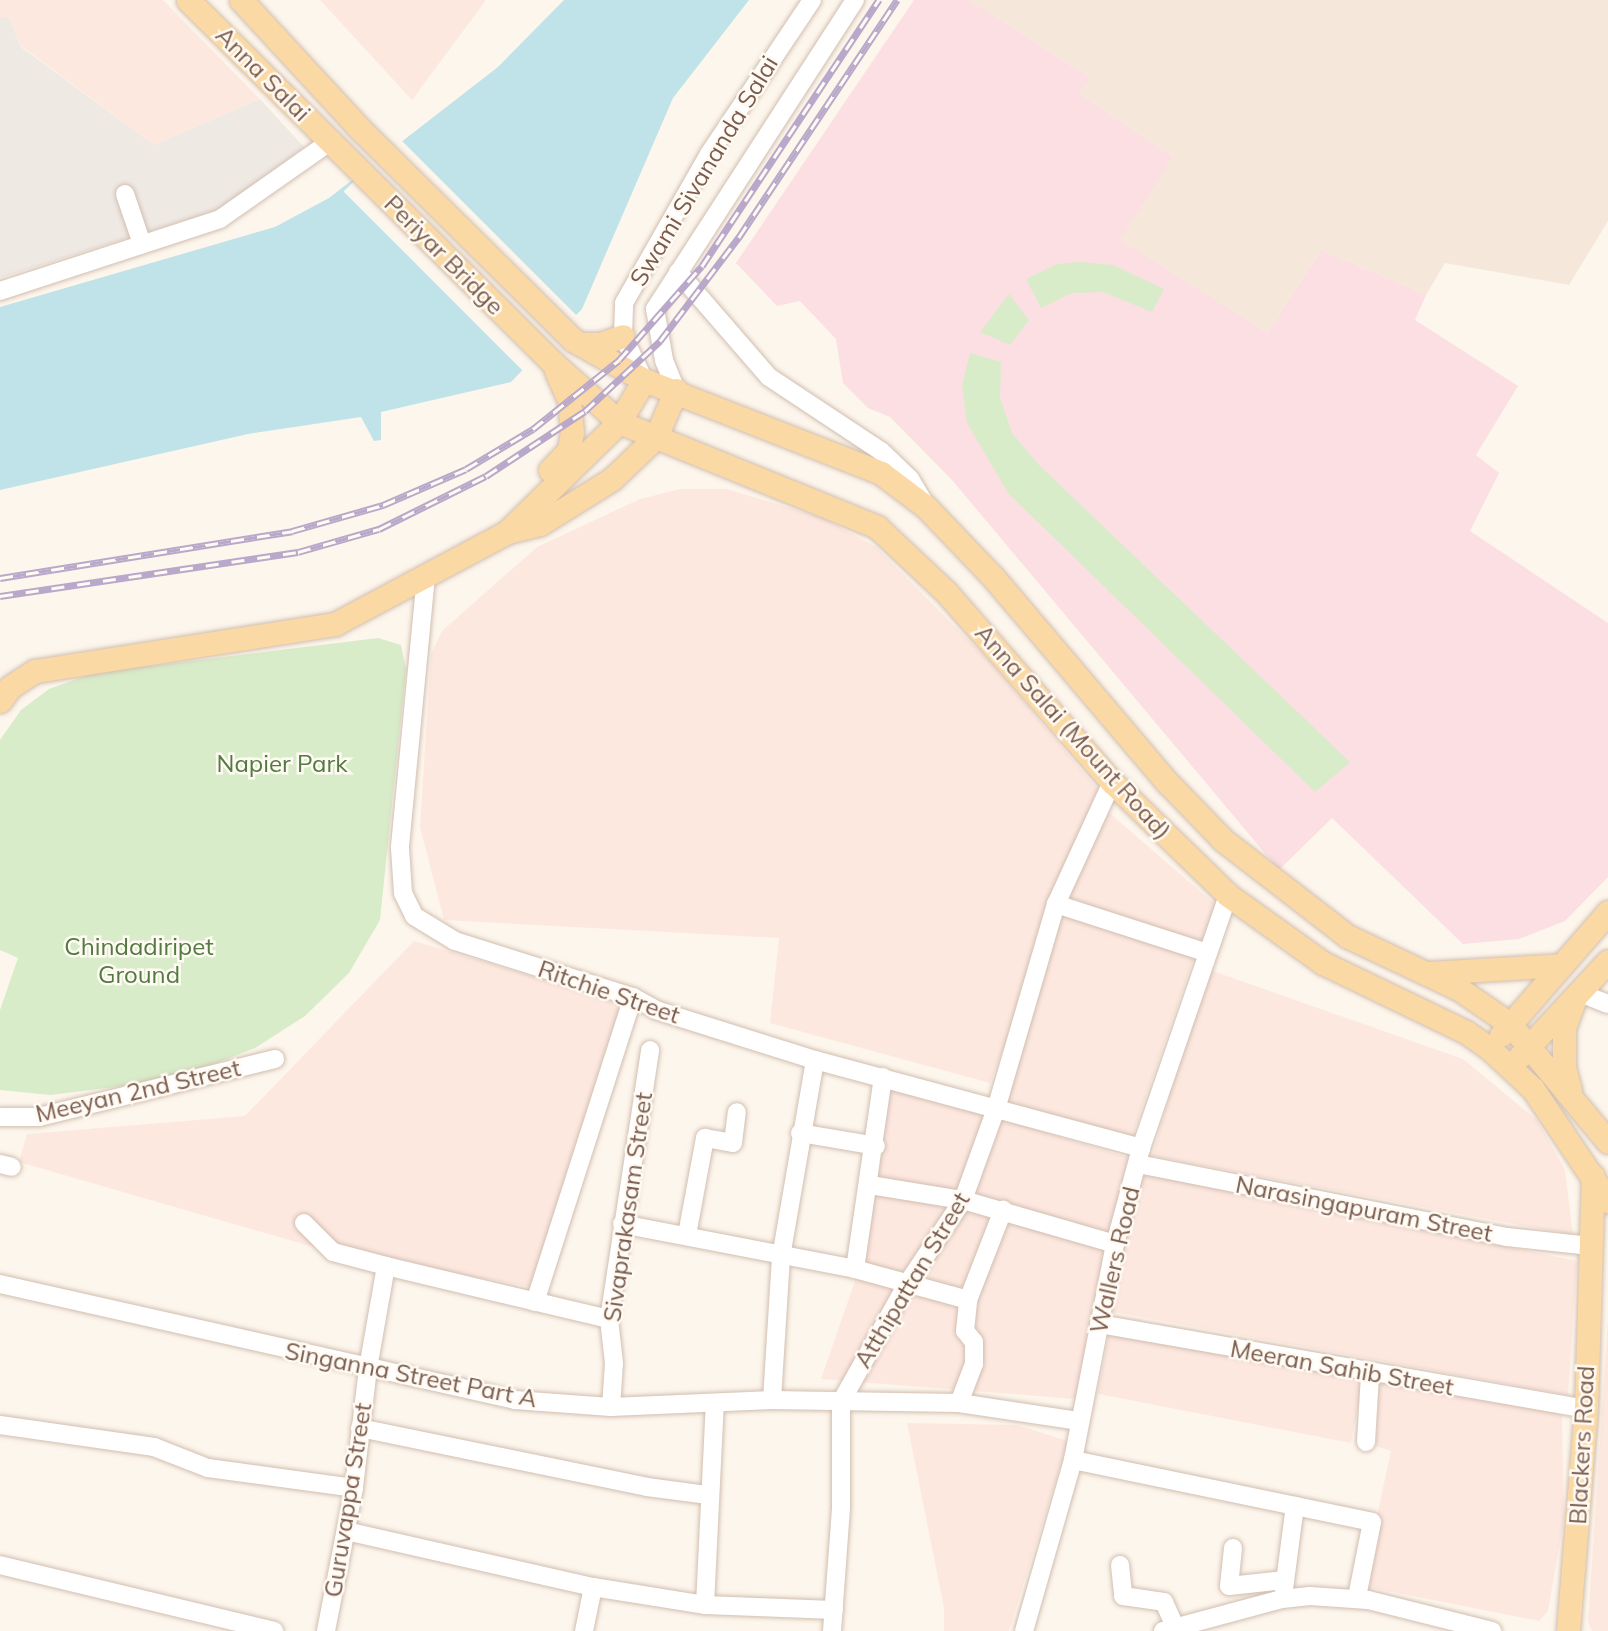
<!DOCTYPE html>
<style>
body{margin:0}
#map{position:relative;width:1608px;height:1631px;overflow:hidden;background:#fdf6ec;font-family:Mulish,sans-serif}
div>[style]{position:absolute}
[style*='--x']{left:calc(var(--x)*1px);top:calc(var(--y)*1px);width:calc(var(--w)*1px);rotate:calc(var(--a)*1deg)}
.residential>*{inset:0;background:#f5e8da}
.commercial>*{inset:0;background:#fde8e0;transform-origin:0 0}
.industrial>*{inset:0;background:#efe9e4}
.medical>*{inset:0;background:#fbdfe3}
.green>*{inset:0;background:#d8ecc9}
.water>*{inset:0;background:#bfe3e8}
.pier>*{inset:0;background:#fdf6ec;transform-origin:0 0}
.roads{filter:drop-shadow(0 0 2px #d1beb0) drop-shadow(0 0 2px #d1beb0)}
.minor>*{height:18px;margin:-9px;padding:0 9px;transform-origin:9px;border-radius:9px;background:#fff}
.major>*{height:23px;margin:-11.5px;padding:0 11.5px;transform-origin:11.5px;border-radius:11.5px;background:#fbd9a5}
.rail>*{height:7px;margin-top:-3.5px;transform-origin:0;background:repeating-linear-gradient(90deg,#fffaf3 0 13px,#b9a8c9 0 26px);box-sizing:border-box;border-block:2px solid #b9a8c9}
span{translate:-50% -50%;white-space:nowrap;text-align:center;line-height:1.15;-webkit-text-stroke:5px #fffaf3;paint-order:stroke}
.street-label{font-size:24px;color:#7a5c4d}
.park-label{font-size:24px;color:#537a41}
</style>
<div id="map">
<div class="residential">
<div style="clip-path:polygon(969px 0,1608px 0,1608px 221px,1569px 285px,1445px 263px,1426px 295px,1321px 250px,1268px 333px,1119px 240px,1173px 157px,1079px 94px,1091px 78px)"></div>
</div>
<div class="commercial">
<div style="clip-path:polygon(0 0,163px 0,260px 99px,154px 145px,21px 46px,9px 17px,0 17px)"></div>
<div style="clip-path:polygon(320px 0,486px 0,412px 100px)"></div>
<div style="clip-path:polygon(681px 489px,727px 489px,823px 518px,876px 547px,991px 663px,1101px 793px,990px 1083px,770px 1023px,779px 938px,444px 920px,420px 827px,431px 654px,442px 631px,537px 547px,640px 499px)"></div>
<div style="clip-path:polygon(1107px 811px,1222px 910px,1199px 946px,1064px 896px)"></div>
<div style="left:1060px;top:910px;width:142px;height:202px;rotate:19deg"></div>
<div style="clip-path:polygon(414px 941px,625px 1004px,532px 1287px,324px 1250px,19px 1162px,27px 1134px,245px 1116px)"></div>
<div style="clip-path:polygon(1207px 969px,1463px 1059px,1537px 1120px,1565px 1170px,1573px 1235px,1152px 1156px)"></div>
<div style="clip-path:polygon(887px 1085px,1133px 1159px,1075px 1399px,821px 1379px,855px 1281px)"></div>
<div style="clip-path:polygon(1149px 1173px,1577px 1261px,1568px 1395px,1108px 1311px,1139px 1180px)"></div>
<div style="clip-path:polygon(1608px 1319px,1608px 1631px,1592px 1631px,1588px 1622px)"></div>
<div style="left:1110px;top:1330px;width:258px;height:65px;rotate:11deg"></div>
<div style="clip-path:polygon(1379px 1380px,1562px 1412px,1564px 1520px,1548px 1611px,1539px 1621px,1362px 1586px,1391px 1451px,1376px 1446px)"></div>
<div style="clip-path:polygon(907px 1423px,1017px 1425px,1068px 1441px,1009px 1631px,944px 1631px,944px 1608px)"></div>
</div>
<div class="industrial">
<div style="clip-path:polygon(0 17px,9px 17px,21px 47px,154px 145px,260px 99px,304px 147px,224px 208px,0 278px)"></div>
</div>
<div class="medical">
<div style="clip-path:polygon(914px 0,969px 0,1091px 78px,1079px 94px,1173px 157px,1120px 240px,1268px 333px,1321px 250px,1426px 295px,1415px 320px,1518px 386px,1476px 455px,1499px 473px,1470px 531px,1608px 623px,1608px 877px,1565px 921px,1519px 939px,1463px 944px,1332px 818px,1279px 870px,952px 480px,890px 417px,868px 408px,843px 383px,836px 339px,800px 301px,777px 306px,736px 263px)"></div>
</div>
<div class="green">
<div style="clip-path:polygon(1081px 262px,1113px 265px,1164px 289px,1152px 312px,1103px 292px,1072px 293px,1041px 308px,1026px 279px,1057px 264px)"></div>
<div style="clip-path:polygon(1009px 294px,1029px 320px,1010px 345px,980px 332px)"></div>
<div style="clip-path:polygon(970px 353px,1001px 362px,1000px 398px,1012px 433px,1039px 465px,1350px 762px,1315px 792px,1008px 493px,967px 423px,962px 385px)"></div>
<div style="clip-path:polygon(378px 638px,401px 645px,406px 669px,380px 920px,349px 973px,305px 1016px,255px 1048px,211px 1065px,130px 1085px,51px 1095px,0 1090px,0 1010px,18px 958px,0 950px,0 740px,21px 710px,49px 689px,94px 673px)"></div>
</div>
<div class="water">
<div style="clip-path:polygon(564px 0,749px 0,673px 98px,582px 309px,511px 382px,381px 412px,381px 440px,374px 441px,361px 417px,248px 434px,0 490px,0 307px,275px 227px,329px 198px,498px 67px)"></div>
</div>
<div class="pier">
<div style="left:398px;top:137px;width:255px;height:77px;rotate:45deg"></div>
</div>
<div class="roads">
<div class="minor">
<div style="--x:125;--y:194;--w:53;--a:71.2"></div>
<div style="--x:678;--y:272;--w:139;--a:49.1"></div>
<div style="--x:769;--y:377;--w:134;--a:33.5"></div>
<div style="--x:881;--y:451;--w:40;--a:44"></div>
<div style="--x:910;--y:479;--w:26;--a:59"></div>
<div style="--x:0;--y:291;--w:231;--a:-18.1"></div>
<div style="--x:220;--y:219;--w:136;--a:-35.1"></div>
<div style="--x:644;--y:380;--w:49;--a:-115.5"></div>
<div style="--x:623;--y:336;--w:33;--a:-88"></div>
<div style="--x:624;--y:303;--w:172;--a:-60.3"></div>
<div style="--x:709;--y:154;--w:185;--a:-56.2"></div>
<div style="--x:676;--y:390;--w:32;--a:-112"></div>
<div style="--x:664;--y:360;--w:52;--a:-100"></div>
<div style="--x:655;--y:309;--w:368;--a:-57.1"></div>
<div style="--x:426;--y:576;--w:273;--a:95.5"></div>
<div style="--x:400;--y:848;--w:45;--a:86.2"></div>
<div style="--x:403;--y:893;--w:25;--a:64"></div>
<div style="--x:414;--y:916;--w:48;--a:31.4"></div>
<div style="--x:455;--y:941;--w:187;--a:17.5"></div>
<div style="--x:633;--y:997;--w:26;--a:29"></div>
<div style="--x:656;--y:1010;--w:167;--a:17.5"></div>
<div style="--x:815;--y:1060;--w:338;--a:15.1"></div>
<div style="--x:1056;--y:904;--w:157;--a:17.9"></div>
<div style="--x:1578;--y:992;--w:32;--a:22"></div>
<div style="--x:0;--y:1117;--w:39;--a:0"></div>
<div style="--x:39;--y:1117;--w:243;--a:-13.8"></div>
<div style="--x:800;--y:1133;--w:77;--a:9.7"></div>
<div style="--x:0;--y:1164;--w:12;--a:14"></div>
<div style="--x:1138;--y:1164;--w:376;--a:11.2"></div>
<div style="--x:1507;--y:1237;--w:84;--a:6.1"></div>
<div style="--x:870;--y:1185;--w:94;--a:9.2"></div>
<div style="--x:963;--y:1200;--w:158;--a:16.1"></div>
<div style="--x:304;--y:1223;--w:41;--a:45"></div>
<div style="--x:333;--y:1252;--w:55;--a:14.8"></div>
<div style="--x:386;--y:1266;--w:104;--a:100"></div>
<div style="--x:368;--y:1368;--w:121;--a:96.7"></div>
<div style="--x:354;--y:1488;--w:146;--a:101.1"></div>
<div style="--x:622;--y:1224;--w:237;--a:10.9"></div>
<div style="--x:855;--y:1269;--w:117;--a:15.3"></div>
<div style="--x:687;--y:1235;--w:99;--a:-79.5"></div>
<div style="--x:705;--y:1138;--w:28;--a:10"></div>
<div style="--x:733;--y:1143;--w:31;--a:-83"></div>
<div style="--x:386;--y:1266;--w:229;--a:13.4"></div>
<div style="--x:855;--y:1269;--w:194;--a:-81.7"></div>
<div style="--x:0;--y:1284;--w:528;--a:12.69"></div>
<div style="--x:515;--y:1400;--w:96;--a:4.2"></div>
<div style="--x:611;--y:1407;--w:161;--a:-2.5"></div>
<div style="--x:772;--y:1400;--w:187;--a:0.9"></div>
<div style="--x:959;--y:1403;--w:122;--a:8.5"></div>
<div style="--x:535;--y:1302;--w:320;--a:-72.2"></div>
<div style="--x:1099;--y:1324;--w:494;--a:9.9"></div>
<div style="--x:772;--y:1400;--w:143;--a:-86.4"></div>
<div style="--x:781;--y:1257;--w:200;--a:-80.2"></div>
<div style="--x:959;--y:1403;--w:42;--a:-69"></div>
<div style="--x:974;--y:1364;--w:22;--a:-90"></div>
<div style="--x:974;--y:1342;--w:14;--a:-129"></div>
<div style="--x:965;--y:1331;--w:31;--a:-84"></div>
<div style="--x:968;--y:1300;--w:97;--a:-68.7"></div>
<div style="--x:611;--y:1407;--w:44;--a:-86.1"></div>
<div style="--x:614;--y:1363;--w:44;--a:-96.5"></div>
<div style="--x:609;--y:1319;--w:272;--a:-81.3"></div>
<div style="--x:0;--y:1425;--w:156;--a:8.1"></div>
<div style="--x:154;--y:1447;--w:58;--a:21.3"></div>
<div style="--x:208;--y:1468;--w:147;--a:7.8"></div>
<div style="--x:360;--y:1428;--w:293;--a:11.6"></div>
<div style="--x:647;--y:1487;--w:62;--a:7.5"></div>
<div style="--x:1366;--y:1442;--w:68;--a:-86.6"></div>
<div style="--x:1073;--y:1460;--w:305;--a:11.7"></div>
<div style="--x:1372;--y:1522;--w:76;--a:101.3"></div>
<div style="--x:346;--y:1531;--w:253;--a:12.8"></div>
<div style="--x:593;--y:1587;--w:113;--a:9.1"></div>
<div style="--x:705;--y:1605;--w:129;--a:2.2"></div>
<div style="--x:1233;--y:1548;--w:38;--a:96"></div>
<div style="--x:1229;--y:1586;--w:56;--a:-6.1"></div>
<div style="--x:0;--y:1565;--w:282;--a:13.5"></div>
<div style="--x:1120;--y:1565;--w:31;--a:84"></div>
<div style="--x:1123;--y:1596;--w:41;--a:8.3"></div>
<div style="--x:1164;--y:1602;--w:27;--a:66"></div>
<div style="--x:1284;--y:1589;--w:84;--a:-82.5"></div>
<div style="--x:705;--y:1605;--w:201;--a:-87.2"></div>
<div style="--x:584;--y:1631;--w:45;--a:-78.4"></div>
<div style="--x:832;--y:1631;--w:124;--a:-85.8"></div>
<div style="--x:841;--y:1507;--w:105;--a:-90"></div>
<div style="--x:841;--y:1402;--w:135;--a:-60.8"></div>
<div style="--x:907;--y:1284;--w:101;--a:-56.3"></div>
<div style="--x:963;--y:1200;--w:97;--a:-70.1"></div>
<div style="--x:996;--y:1109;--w:214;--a:-73.7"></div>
<div style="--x:1056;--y:904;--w:134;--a:-65.3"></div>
<div style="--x:1024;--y:1631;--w:178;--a:-74"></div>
<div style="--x:1073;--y:1460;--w:220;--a:-79"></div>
<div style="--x:1115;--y:1244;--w:99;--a:-74.8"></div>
<div style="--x:1141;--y:1148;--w:268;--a:-71"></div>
<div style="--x:1163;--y:1631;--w:123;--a:-15.1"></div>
<div style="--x:1282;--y:1599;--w:28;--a:-6"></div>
<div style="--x:1310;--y:1596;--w:58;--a:3.9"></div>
<div style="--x:1368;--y:1600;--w:128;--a:14"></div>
</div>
<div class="major">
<div style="--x:188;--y:0;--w:513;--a:44.84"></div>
<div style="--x:552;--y:362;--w:90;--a:41.8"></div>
<div style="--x:619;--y:422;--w:279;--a:22.1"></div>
<div style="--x:877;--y:527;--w:96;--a:43.3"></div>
<div style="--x:947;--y:593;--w:251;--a:48.9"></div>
<div style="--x:1112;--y:782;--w:162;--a:44.2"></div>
<div style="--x:1228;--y:895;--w:117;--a:35.6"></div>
<div style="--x:1323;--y:963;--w:159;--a:25.8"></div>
<div style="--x:1466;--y:1032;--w:28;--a:35"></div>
<div style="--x:1489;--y:1048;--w:60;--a:43"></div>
<div style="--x:1533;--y:1089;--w:135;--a:56.2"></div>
<div style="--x:241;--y:0;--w:173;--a:47.3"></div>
<div style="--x:358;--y:127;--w:303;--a:44.7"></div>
<div style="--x:573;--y:340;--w:81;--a:29.4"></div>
<div style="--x:644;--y:380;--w:255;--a:21.4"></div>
<div style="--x:881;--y:473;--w:56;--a:37.1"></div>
<div style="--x:926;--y:507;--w:97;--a:46.3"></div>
<div style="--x:993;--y:577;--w:270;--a:49.7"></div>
<div style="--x:1168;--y:783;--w:79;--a:46"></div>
<div style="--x:1223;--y:840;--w:157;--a:37.7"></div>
<div style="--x:1347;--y:936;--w:124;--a:25.3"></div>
<div style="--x:1459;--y:989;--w:62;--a:34.5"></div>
<div style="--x:1510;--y:1024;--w:153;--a:50.3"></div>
<div style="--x:580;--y:344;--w:20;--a:0"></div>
<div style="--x:600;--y:344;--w:24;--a:-19"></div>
<div style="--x:550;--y:470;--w:28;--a:-46"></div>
<div style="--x:569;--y:450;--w:18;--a:-81"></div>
<div style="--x:572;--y:432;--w:32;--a:-95"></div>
<div style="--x:569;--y:400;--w:32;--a:-114"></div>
<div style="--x:507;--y:532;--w:34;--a:-14"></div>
<div style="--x:540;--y:524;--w:85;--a:-32"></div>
<div style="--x:612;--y:479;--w:61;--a:-43.7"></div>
<div style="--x:656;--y:437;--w:51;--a:-66.9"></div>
<div style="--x:0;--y:701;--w:17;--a:-54"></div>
<div style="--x:10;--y:687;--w:30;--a:-33"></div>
<div style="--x:35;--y:671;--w:304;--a:-8.9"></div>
<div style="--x:335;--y:624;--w:195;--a:-28.1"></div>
<div style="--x:507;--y:532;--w:157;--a:-44.5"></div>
<div style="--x:619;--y:422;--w:49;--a:-59.2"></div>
<div style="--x:1429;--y:973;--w:133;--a:-3.4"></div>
<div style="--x:1501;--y:1035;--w:163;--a:-49"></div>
<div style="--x:1520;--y:1056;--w:129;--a:-47.2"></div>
<div style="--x:1570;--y:1090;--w:23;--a:-105"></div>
<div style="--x:1564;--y:1068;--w:40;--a:-90"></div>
<div style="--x:1564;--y:1028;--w:29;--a:-70"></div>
<div style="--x:1568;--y:1631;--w:223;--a:-85.4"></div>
<div style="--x:1586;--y:1409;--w:233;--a:-88.3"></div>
</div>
</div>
<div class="rail">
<div style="--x:0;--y:578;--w:296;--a:-9.1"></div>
<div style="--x:292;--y:531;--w:95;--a:-15.9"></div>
<div style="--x:383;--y:505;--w:90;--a:-23.4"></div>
<div style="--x:466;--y:469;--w:78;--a:-30.8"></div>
<div style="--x:533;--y:429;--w:110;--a:-38.7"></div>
<div style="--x:619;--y:360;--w:125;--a:-48.6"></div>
<div style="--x:702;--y:266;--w:320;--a:-56.4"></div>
<div style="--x:0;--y:596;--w:301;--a:-8.4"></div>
<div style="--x:298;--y:552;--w:84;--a:-15.9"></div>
<div style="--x:379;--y:529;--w:119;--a:-26.4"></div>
<div style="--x:486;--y:476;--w:118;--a:-33.3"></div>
<div style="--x:585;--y:411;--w:103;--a:-43"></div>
<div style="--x:660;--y:341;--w:131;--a:-52.8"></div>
<div style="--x:739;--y:237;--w:285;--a:-56.3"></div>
</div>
<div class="street-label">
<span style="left:263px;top:74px;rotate:45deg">Anna Salai</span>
<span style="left:704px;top:171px;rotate:-59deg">Swami Sivananda Salai</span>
<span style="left:444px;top:255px;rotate:45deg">Periyar Bridge</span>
<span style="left:1073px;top:732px;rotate:48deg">Anna Salai (Mount Road)</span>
<span style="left:609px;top:992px;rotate:19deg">Ritchie Street</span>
<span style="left:138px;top:1091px;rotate:-13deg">Meeyan 2nd Street</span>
<span style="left:628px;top:1207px;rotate:-82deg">Sivaprakasam Street</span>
<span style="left:1364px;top:1209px;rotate:11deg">Narasingapuram Street</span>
<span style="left:1115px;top:1260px;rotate:-77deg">Wallers Road</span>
<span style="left:912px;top:1280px;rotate:-59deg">Atthipattan Street</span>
<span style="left:1342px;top:1368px;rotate:10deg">Meeran Sahib Street</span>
<span style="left:411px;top:1375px;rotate:11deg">Singanna Street Part A</span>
<span style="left:1582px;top:1445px;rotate:-87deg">Blackers Road</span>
<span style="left:348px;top:1500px;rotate:-81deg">Guruvappa Street</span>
</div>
<div class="park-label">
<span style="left:282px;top:764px">Napier Park</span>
<span style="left:139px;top:961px">Chindadiripet<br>Ground</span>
</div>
</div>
